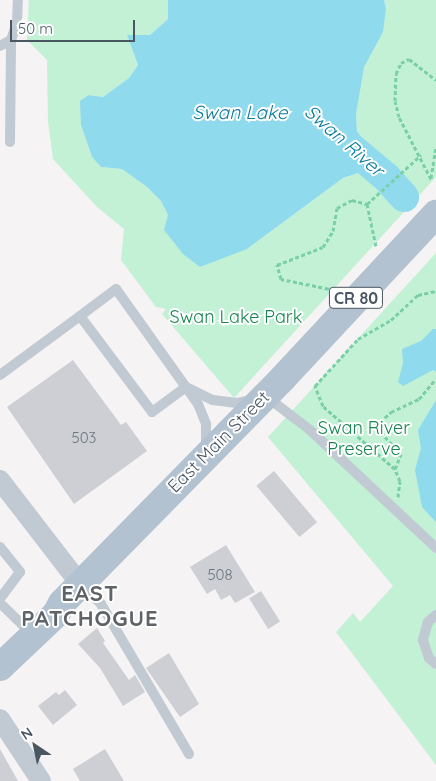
<!DOCTYPE html>
<style>
body{margin:0}
#map{position:relative;width:436px;height:781px;overflow:hidden;background:#f5f3f3;font-family:Quicksand,sans-serif}
div>[style]{position:absolute}
[style*='--x']{left:calc(var(--x)*1px);top:calc(var(--y)*1px);width:calc(var(--w)*1px);rotate:calc(var(--a)*1deg)}
.green>*{inset:0;background:#c3f1d5}
.water>*{inset:0;background:#90daee}
.river>*{height:30px;margin:-15px;padding:0 15px;transform-origin:15px;border-radius:15px;background:#90daee}
.building>*{inset:0;background:#cdcfd5;transform-origin:0 0}
.path>*{height:3px;margin-top:-1.5px;transform-origin:0;background:repeating-linear-gradient(90deg,#7ad0a6 0 4px,transparent 0 6.5px)}
.service>*{height:10px;margin:-5px;padding:0 5px;transform-origin:5px;border-radius:5px;background:#c1cad2}
.minor>*{height:20px;margin:-10px;padding:0 10px;transform-origin:10px;border-radius:10px;background:#c1cad2}
.primary>*{height:28px;margin:-14px;padding:0 14px;transform-origin:14px;border-radius:14px;background:#b3c2d1}
span{translate:-50% -50%;white-space:nowrap;text-align:center;line-height:1.15;-webkit-text-stroke:4px #fff;paint-order:stroke}
.number-label{font-size:15px;color:#6b747e}
.number-label span{-webkit-text-stroke-width:0}
.shield-label span{padding:1px 4px;background:#fff;border:1px solid;border-radius:4px;-webkit-text-stroke-width:0}
.shield-label{font-size:16px;color:#4a5661;font-weight:700}
.park-label{font-size:18px;color:#17864f}
.street-label{font-size:18px;color:#4a5661}
.water-label{font-size:19px;color:#0c7c9b;font-style:italic}
.district-label{font-size:22px;color:#5f6368;font-weight:700;letter-spacing:1px}
.north{position:absolute;left:10px;top:721px;width:50px;height:50px;-webkit-text-stroke:4px #fff;paint-order:stroke;rotate:326deg;font-size:14px;font-weight:700;line-height:20px;text-align:center;color:#4a5661}
.north::after{content:'';display:block;margin:auto;width:18px;height:22px;background:#4a5661;clip-path:polygon(50% 0,100% 100%,50% 72%,0 100%)}
.scale{position:absolute;left:10px;top:20px;width:125px;height:22px;box-sizing:border-box;border:2px solid #4a5661;border-top:0;padding-left:6px;font-size:15px;line-height:18px;white-space:nowrap;color:#4a5661;-webkit-text-stroke:4px #fff;paint-order:stroke}
</style>
<div id="map">
<div class="green">
<div style="clip-path:polygon(29px 0,168px 0,168px 19px,150px 35px,127px 35px,138px 65px,129px 78px,103px 97px,89px 95px,81px 125px,92px 157px,101px 167px,122px 169px,147px 187px,161px 201px,168px 215px,247px 249px,343px 178px,370px 170px,370px 175px,373px 174px,379px 160px,374px 157px,357px 131px,356px 114px,362px 66px,386px 8px,384px 0,436px 0,436px 177px,234px 398px,162px 314px,166px 309px,156px 307px,121px 260px,124px 229px,97px 207px,53px 159px,48px 122px,47px 60px,27px 40px)"></div>
<div style="clip-path:polygon(436px 253px,436px 765px,336px 632px,353px 613px,360px 622px,393px 586px,268px 437px)"></div>
</div>
<div class="water">
<div style="clip-path:polygon(168px 0,384px 0,386px 8px,383px 32px,364px 67px,356px 114px,357px 131px,374px 157px,374px 168px,343px 178px,247px 249px,200px 267px,183px 254px,164px 230px,168px 215px,161px 201px,147px 187px,122px 169px,101px 167px,92px 157px,81px 125px,80px 101px,89px 95px,103px 97px,129px 78px,138px 65px,127px 35px,150px 35px,168px 19px)"></div>
<div style="clip-path:polygon(433px 329px,436px 329px,436px 372px,433px 370px,403px 386px,398px 382px,403px 363px,402px 349px,421px 341px)"></div>
<div style="clip-path:polygon(436px 400px,436px 522px,422px 507px,415px 470px,421px 448px,418px 430px)"></div>
</div>
<div class="river">
<div style="--x:343;--y:141;--w:56;--a:39.9"></div>
<div style="--x:386;--y:177;--w:27;--a:48"></div>
</div>
<div class="building">
<div style="clip-path:polygon(73px 360px,121px 425px,126px 422px,147px 451px,74px 504px,7px 407px)"></div>
<div style="left:274px;top:471px;width:67px;height:23px;rotate:50deg"></div>
<div style="clip-path:polygon(226px 545px,255px 592px,235px 603px,230px 595px,221px 600px,215px 589px,207px 594px,190px 567px)"></div>
<div style="left:261px;top:591px;width:36px;height:14px;rotate:58deg"></div>
<div style="clip-path:polygon(97px 628px,105px 641px,103px 643px,129px 680px,135px 675px,145px 692px,123px 706px,100px 668px,78px 644px)"></div>
<div style="clip-path:polygon(169px 653px,199px 704px,180px 717px,146px 668px)"></div>
<div style="clip-path:polygon(65px 690px,77px 705px,53px 725px,38px 706px,56px 692px,59px 695px)"></div>
<div style="clip-path:polygon(0 749px,18px 781px,0 781px)"></div>
<div style="clip-path:polygon(105px 749px,124px 781px,80px 781px,73px 769px)"></div>
</div>
<div class="path">
<div style="--x:431;--y:178;--w:31;--a:-81"></div>
<div style="--x:431;--y:179;--w:70;--a:-117.3"></div>
<div style="--x:399;--y:117;--w:16;--a:-104"></div>
<div style="--x:395;--y:101;--w:27;--a:-88"></div>
<div style="--x:396;--y:74;--w:12;--a:-66"></div>
<div style="--x:401;--y:63;--w:9;--a:-27"></div>
<div style="--x:409;--y:59;--w:34;--a:38"></div>
<div style="--x:367;--y:204;--w:73;--a:-42.2"></div>
<div style="--x:335;--y:290;--w:55;--a:-168.5"></div>
<div style="--x:281;--y:279;--w:15;--a:-106"></div>
<div style="--x:277;--y:265;--w:49;--a:-21.4"></div>
<div style="--x:323;--y:247;--w:19;--a:-58"></div>
<div style="--x:333;--y:231;--w:23;--a:-80"></div>
<div style="--x:337;--y:208;--w:17;--a:-28"></div>
<div style="--x:352;--y:200;--w:16;--a:15"></div>
<div style="--x:367;--y:204;--w:43;--a:77.9"></div>
<div style="--x:395;--y:469;--w:16;--a:-68"></div>
<div style="--x:401;--y:454;--w:26;--a:-133"></div>
<div style="--x:383;--y:435;--w:13;--a:-103"></div>
<div style="--x:380;--y:422;--w:15;--a:-42"></div>
<div style="--x:391;--y:412;--w:31;--a:-25"></div>
<div style="--x:419;--y:399;--w:26;--a:-50"></div>
<div style="--x:398;--y:497;--w:16;--a:-83"></div>
<div style="--x:400;--y:481;--w:13;--a:-113"></div>
<div style="--x:395;--y:469;--w:96;--a:-138.8"></div>
<div style="--x:323;--y:406;--w:22;--a:-112"></div>
<div style="--x:315;--y:386;--w:64;--a:-47.5"></div>
<div style="--x:358;--y:339;--w:38;--a:-30"></div>
<div style="--x:391;--y:320;--w:37;--a:-43"></div>
<div style="--x:418;--y:295;--w:18;--a:-13"></div>
</div>
<div class="service">
<div style="--x:0;--y:46;--w:13;--a:-29"></div>
<div style="--x:11;--y:40;--w:18;--a:-71"></div>
<div style="--x:17;--y:23;--w:23;--a:-88"></div>
<div style="--x:10;--y:142;--w:102;--a:-89.4"></div>
<div style="--x:80;--y:316;--w:45;--a:-36.9"></div>
<div style="--x:116;--y:289;--w:141;--a:54.5"></div>
<div style="--x:198;--y:404;--w:22;--a:68"></div>
<div style="--x:206;--y:424;--w:23;--a:90"></div>
<div style="--x:0;--y:375;--w:99;--a:-36.4"></div>
<div style="--x:80;--y:316;--w:120;--a:53.1"></div>
<div style="--x:152;--y:412;--w:42;--a:-36.3"></div>
<div style="--x:186;--y:387;--w:30;--a:26"></div>
<div style="--x:213;--y:400;--w:24;--a:7"></div>
<div style="--x:237;--y:403;--w:14;--a:-12"></div>
<div style="--x:267;--y:397;--w:54;--a:37.5"></div>
<div style="--x:310;--y:430;--w:173;--a:43.1"></div>
<div style="--x:0;--y:547;--w:32;--a:51"></div>
<div style="--x:20;--y:572;--w:34;--a:127"></div>
<div style="--x:82;--y:586;--w:26;--a:43"></div>
<div style="--x:101;--y:604;--w:174;--a:59.6"></div>
<div style="--x:0;--y:603;--w:46;--a:44.1"></div>
<div style="--x:436;--y:615;--w:11;--a:139"></div>
<div style="--x:428;--y:622;--w:19;--a:106"></div>
<div style="--x:423;--y:640;--w:19;--a:72"></div>
<div style="--x:429;--y:658;--w:9;--a:41"></div>
</div>
<div class="minor">
<div style="--x:0;--y:480;--w:133;--a:52.4"></div>
<div style="--x:0;--y:719;--w:74;--a:56.5"></div>
</div>
<div class="primary">
<div style="--x:0;--y:667;--w:77;--a:-43.4"></div>
<div style="--x:56;--y:614;--w:13;--a:-61"></div>
<div style="--x:62;--y:603;--w:314;--a:-45.5"></div>
<div style="--x:282;--y:379;--w:226;--a:-47"></div>
</div>
<div class="number-label">
<span style="left:84px;top:438px">503</span>
<span style="left:220px;top:575px">508</span>
</div>
<div class="shield-label">
<span style="left:356px;top:298px">CR 80</span>
</div>
<div class="park-label">
<span style="left:236px;top:317px">Swan Lake Park</span>
<span style="left:364px;top:439px">Swan River<br>Preserve</span>
</div>
<div class="street-label">
<span style="left:219px;top:442px;rotate:-45deg">East Main Street</span>
</div>
<div class="water-label">
<span style="left:240px;top:113px">Swan Lake</span>
<span style="left:344px;top:141px;rotate:41deg">Swan River</span>
</div>
<div class="district-label">
<span style="left:90px;top:606px">EAST<br>PATCHOGUE</span>
</div>
<div class="north">N</div>
<div class="scale">50 m</div>
</div>
